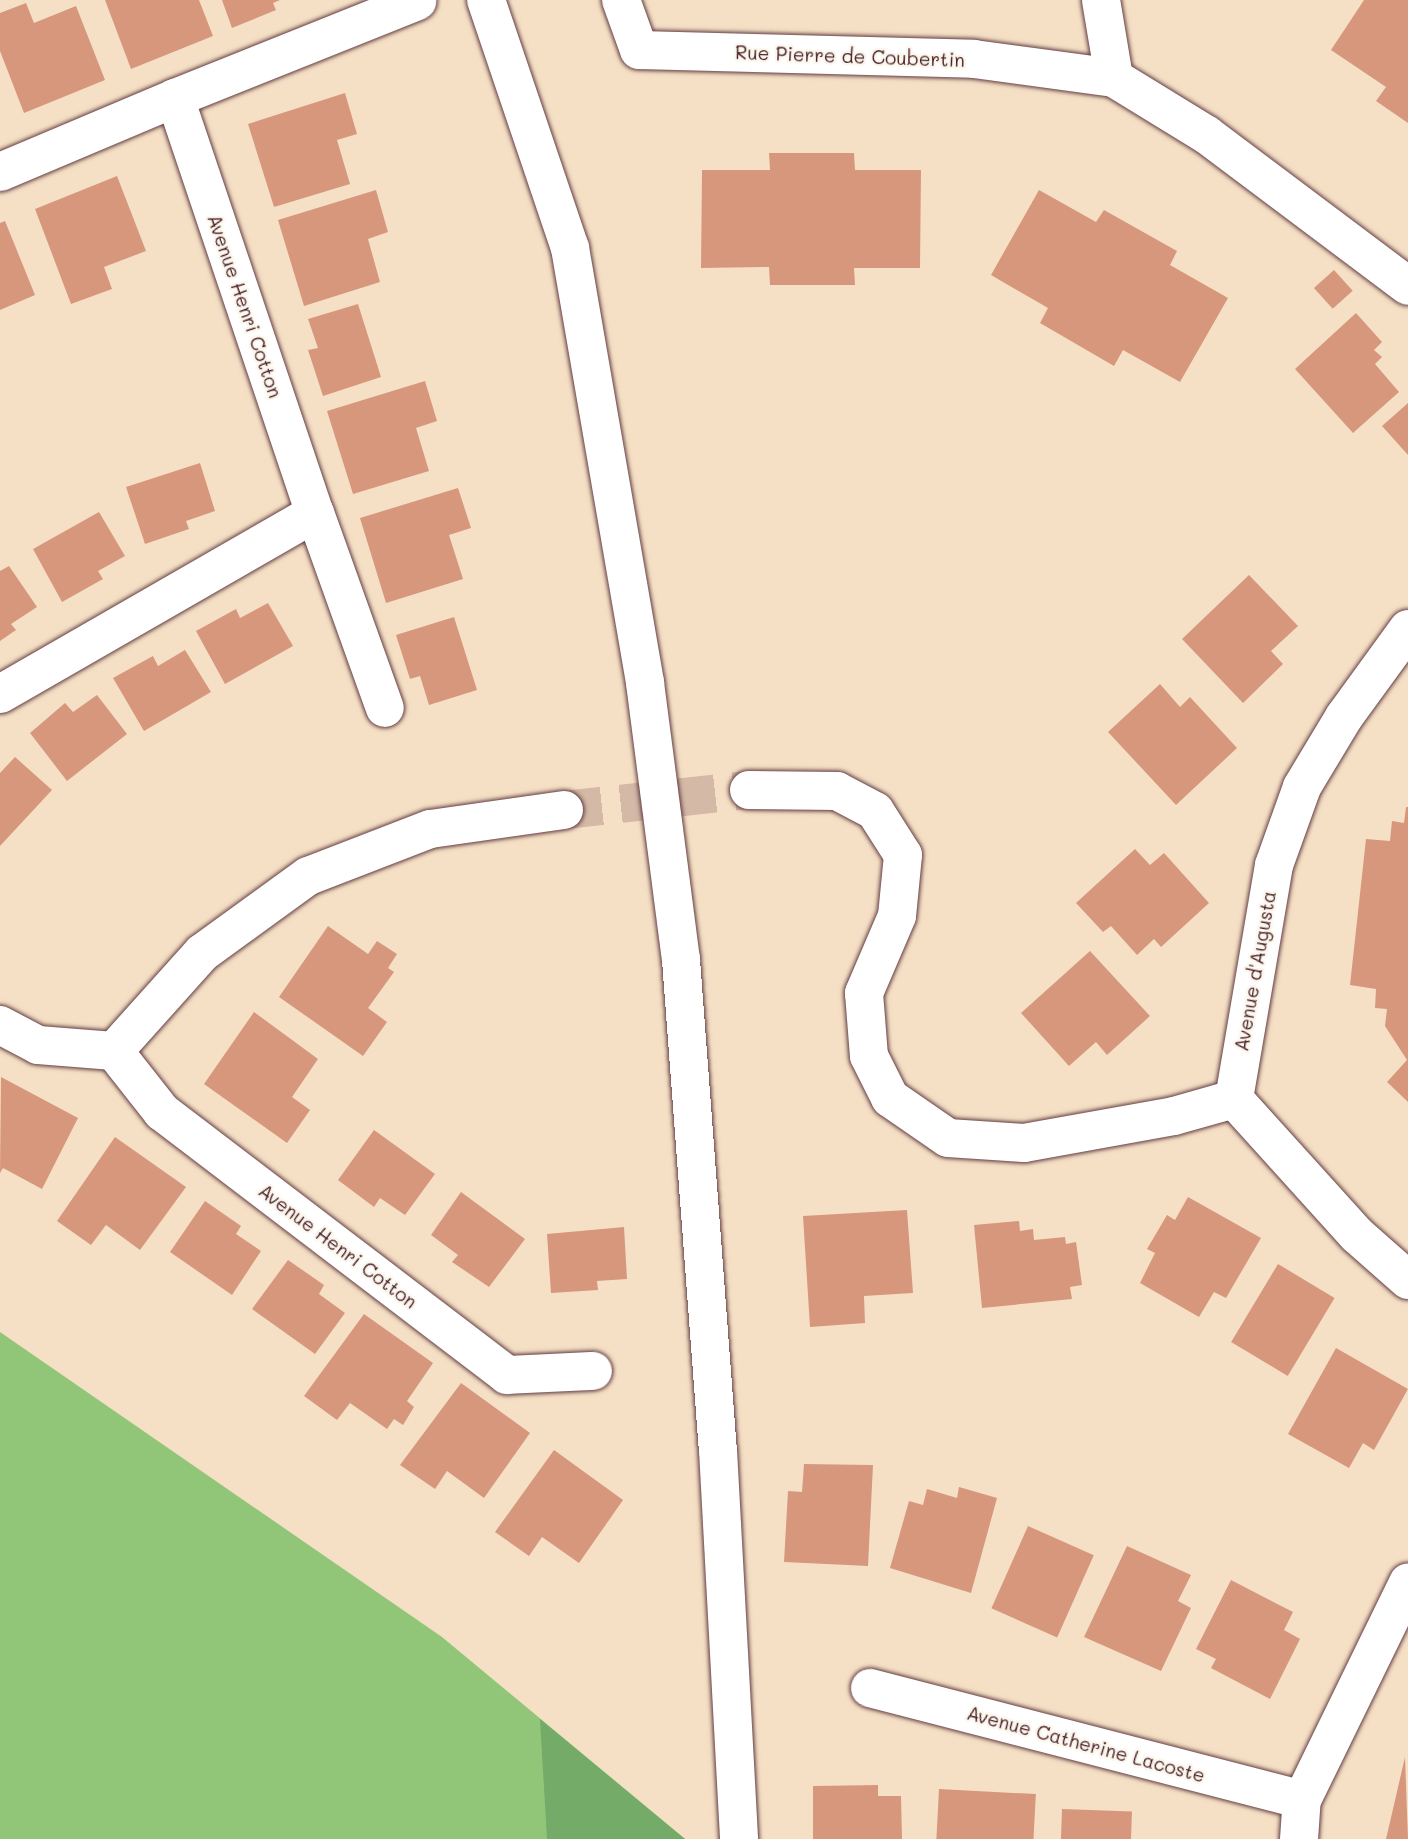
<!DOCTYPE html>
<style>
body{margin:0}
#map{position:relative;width:1408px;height:1839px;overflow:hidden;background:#f5e0c5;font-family:Mali,sans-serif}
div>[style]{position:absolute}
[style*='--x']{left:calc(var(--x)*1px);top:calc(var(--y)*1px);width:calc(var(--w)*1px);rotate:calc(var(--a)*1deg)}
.green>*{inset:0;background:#91c678}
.forest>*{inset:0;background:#74ab68}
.building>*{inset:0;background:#d7977d;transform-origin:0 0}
.street-tunnel>*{height:38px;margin-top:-19px;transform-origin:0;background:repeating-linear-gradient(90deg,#d3b9a6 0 38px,transparent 0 57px)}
.roads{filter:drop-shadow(0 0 2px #643c42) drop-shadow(0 0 2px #643c42)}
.street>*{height:38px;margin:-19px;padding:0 19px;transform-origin:19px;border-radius:19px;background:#fff}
.secondary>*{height:38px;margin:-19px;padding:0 19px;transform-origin:19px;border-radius:19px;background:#fff}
span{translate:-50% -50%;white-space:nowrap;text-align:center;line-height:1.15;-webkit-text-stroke:5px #fbf7ec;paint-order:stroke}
.street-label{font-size:19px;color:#4a1f2b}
</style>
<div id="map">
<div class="green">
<div style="clip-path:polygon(0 1332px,442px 1637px,685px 1839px,0 1839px)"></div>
</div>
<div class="forest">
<div style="clip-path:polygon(540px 1719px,685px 1839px,547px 1839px)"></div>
</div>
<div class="building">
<div style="clip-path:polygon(105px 0,199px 0,213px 36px,131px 69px)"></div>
<div style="clip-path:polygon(222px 0,280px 0,273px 3px,276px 10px,232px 28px)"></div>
<div style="clip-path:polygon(1364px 0,1408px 0,1408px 123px,1376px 101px,1386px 87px,1331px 50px)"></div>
<div style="clip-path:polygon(26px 3px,34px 23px,76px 6px,105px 80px,24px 113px,0 51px,0 13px)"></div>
<div style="clip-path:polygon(345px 93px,357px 134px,337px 140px,350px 184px,274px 207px,248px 124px)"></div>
<div style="clip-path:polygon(769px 153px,854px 153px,855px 170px,921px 170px,920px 268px,854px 268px,855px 285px,770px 285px,769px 267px,701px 268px,702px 170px,770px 170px)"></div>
<div style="clip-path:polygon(117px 176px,146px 251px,104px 267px,112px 289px,71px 304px,35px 209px)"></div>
<div style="clip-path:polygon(376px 190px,388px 232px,368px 239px,380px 282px,304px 306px,278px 220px)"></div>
<div style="clip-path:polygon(1039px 190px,1096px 222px,1104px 210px,1177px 251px,1170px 265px,1228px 298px,1180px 382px,1123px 350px,1114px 366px,1040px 323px,1048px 308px,991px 275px)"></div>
<div style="clip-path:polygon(5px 221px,35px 295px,0 310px,0 223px)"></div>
<div style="left:1334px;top:270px;width:28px;height:27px;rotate:48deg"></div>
<div style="clip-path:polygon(358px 304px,381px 377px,323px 396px,308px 350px,318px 348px,308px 319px)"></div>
<div style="clip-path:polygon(1356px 313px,1382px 342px,1374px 350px,1382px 357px,1375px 364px,1399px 392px,1353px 433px,1295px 369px)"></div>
<div style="clip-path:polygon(425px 381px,437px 421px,416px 428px,429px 471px,353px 494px,327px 411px)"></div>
<div style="clip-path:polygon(1408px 403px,1408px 455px,1382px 426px)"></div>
<div style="clip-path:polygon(200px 463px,215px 511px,186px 521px,189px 529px,145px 544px,126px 487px)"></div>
<div style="clip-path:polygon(458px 488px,471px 528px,449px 535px,463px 579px,386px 603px,360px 518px)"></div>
<div style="clip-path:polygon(99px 512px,125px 556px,98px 571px,103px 579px,62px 602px,33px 549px)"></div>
<div style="clip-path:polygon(9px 566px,37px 607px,11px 624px,16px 630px,0 641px,0 571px)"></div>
<div style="clip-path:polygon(1249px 575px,1298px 626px,1271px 651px,1283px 664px,1243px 703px,1182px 639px)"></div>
<div style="clip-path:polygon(268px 603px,293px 646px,225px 684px,196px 631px,236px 609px,240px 618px)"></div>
<div style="clip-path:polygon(454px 617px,477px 690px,429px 705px,420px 676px,410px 679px,396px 635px)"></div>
<div style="clip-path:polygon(185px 650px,211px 692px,144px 731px,113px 678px,153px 656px,158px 666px)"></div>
<div style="clip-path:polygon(1160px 684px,1180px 707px,1190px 697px,1237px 748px,1176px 805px,1108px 732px)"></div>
<div style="clip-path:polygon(97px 695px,127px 734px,67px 781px,30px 733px,65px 703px,73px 712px)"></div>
<div style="clip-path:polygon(15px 757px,52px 790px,0 846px,0 773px)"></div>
<div style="clip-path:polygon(1406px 807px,1408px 807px,1408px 1102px,1387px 1082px,1407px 1060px,1385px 1026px,1387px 1009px,1375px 1008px,1376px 989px,1350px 985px,1366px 839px,1390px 841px,1392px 821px,1404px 823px)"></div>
<div style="clip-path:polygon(1135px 849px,1150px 865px,1164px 853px,1209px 903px,1161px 947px,1154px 939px,1137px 955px,1111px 926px,1103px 932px,1076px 903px)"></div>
<div style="clip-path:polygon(328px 926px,368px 954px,377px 941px,397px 954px,388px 968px,394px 972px,368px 1008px,387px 1022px,363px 1056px,279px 997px)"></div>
<div style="clip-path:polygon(1090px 951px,1150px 1016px,1107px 1055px,1096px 1042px,1069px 1066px,1021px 1013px)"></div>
<div style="clip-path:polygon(254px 1012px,318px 1059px,292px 1097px,310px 1110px,287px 1143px,204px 1084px)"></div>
<div style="clip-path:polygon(1px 1077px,78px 1118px,42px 1189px,3px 1168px,0 1173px)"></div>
<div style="clip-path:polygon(374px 1130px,435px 1174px,405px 1215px,380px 1198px,374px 1207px,338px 1180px)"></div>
<div style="clip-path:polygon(115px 1137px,186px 1187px,140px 1250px,106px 1225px,91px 1245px,57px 1221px)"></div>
<div style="clip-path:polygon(461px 1192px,525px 1239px,489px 1287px,452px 1262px,458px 1255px,431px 1235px)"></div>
<div style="clip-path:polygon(1188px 1197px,1261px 1238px,1226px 1298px,1214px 1292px,1199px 1317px,1140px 1283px,1155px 1253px,1147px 1249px,1167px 1215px,1175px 1220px)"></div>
<div style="clip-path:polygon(205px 1201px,241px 1226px,236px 1234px,261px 1251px,232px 1295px,170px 1252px)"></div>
<div style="clip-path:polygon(907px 1210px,913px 1293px,864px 1296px,865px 1323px,810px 1327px,803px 1216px)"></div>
<div style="clip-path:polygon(1019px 1221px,1020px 1231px,1033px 1229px,1034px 1240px,1065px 1237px,1066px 1244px,1076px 1242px,1082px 1285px,1070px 1287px,1072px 1299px,982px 1308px,974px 1225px)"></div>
<div style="clip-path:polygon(624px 1227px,627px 1279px,597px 1281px,598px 1290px,551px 1293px,547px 1234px)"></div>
<div style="clip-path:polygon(288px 1260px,324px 1285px,319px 1294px,345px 1313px,315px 1354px,252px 1309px)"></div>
<div style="left:1278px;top:1264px;width:66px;height:91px;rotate:31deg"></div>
<div style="clip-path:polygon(364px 1314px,433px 1363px,407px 1401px,414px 1407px,403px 1425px,394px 1419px,387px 1429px,350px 1403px,337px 1420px,304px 1396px)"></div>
<div style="clip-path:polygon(1336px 1348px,1408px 1389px,1374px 1450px,1363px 1443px,1349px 1468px,1288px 1434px)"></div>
<div style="clip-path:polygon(461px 1383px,530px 1433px,484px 1498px,447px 1471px,435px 1489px,400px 1465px)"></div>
<div style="clip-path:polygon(554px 1450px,623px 1500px,579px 1563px,542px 1537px,529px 1556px,495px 1532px)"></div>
<div style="clip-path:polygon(804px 1464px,873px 1465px,868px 1566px,784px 1562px,788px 1491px,802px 1492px)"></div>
<div style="clip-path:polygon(959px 1487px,997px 1498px,971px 1593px,890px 1568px,909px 1501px,923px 1505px,927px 1489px,957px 1498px)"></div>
<div style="left:1028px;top:1526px;width:72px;height:90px;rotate:24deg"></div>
<div style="clip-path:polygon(1127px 1546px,1191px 1575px,1178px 1601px,1191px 1608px,1161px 1671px,1084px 1637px)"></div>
<div style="clip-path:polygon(1231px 1580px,1293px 1612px,1284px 1630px,1300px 1639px,1270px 1699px,1211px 1668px,1216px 1659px,1196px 1649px)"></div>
<div style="clip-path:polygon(1405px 1757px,1408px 1839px,1386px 1839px,1396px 1796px)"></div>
<div style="clip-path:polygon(878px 1785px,878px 1796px,901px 1796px,902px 1839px,813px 1839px,813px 1786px)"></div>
<div style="left:939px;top:1789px;width:97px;height:50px;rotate:3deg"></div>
<div style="left:1062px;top:1809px;width:70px;height:30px;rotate:2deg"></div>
</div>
<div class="street-tunnel">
<div style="--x:564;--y:810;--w:186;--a:-6.2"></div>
</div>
<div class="roads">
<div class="street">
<div style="--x:621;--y:0;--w:53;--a:70.2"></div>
<div style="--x:639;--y:50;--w:335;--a:1.5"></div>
<div style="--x:974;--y:59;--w:141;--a:7.7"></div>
<div style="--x:1114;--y:78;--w:109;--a:31.5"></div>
<div style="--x:1207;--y:135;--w:251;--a:36.9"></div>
<div style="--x:1101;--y:0;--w:79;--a:80.5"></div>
<div style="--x:175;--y:98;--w:261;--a:-21.8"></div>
<div style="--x:0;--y:172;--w:190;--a:-22.9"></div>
<div style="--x:175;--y:98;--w:438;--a:71.4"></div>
<div style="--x:315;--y:513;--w:363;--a:150.1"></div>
<div style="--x:315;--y:513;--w:207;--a:70.3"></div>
<div style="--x:1408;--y:629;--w:109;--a:126"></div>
<div style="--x:1344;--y:717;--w:82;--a:121"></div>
<div style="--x:1302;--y:787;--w:83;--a:109.7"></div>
<div style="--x:1274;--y:865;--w:237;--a:99.7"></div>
<div style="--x:1234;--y:1099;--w:183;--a:47.9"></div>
<div style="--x:1357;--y:1235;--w:68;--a:41.4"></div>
<div style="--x:749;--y:790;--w:88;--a:0.7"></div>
<div style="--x:837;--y:791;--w:43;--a:27.8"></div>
<div style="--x:875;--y:811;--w:52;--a:57.5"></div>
<div style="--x:903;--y:855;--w:61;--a:95.6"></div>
<div style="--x:897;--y:916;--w:84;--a:113.2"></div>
<div style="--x:864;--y:993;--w:63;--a:85.5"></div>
<div style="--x:869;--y:1056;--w:47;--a:63.4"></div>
<div style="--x:890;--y:1098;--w:70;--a:34.6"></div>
<div style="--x:948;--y:1138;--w:76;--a:3.8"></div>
<div style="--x:1024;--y:1143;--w:152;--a:-10.2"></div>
<div style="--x:1174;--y:1116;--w:62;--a:-15.8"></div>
<div style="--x:564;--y:810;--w:135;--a:171.9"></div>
<div style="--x:430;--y:829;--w:131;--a:158.9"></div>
<div style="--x:308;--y:876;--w:131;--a:144"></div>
<div style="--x:202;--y:953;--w:132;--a:131.9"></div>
<div style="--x:114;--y:1051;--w:78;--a:51.8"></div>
<div style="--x:162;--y:1112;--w:434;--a:37.3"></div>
<div style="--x:507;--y:1375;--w:86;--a:-2.7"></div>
<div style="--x:0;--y:1025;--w:43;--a:27.8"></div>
<div style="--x:38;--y:1045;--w:76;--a:4.5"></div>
<div style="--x:870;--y:1688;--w:446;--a:14.5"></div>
<div style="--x:1299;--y:1839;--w:39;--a:-86"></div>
<div style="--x:1302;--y:1800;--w:242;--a:-64"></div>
</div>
<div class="secondary">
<div style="--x:486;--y:0;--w:262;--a:71.3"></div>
<div style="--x:570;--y:248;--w:441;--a:80.2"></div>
<div style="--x:645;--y:683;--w:279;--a:82.6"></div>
<div style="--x:681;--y:960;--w:491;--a:85.7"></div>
<div style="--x:718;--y:1450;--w:390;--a:86.9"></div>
</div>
</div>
<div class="street-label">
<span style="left:850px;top:56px;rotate:2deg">Rue Pierre de Coubertin</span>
<span style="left:245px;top:306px;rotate:71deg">Avenue Henri Cotton</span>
<span style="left:1255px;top:971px;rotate:-80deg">Avenue d'Augusta</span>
<span style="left:338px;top:1246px;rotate:37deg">Avenue Henri Cotton</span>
<span style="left:1086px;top:1744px;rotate:15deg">Avenue Catherine Lacoste</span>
</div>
</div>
